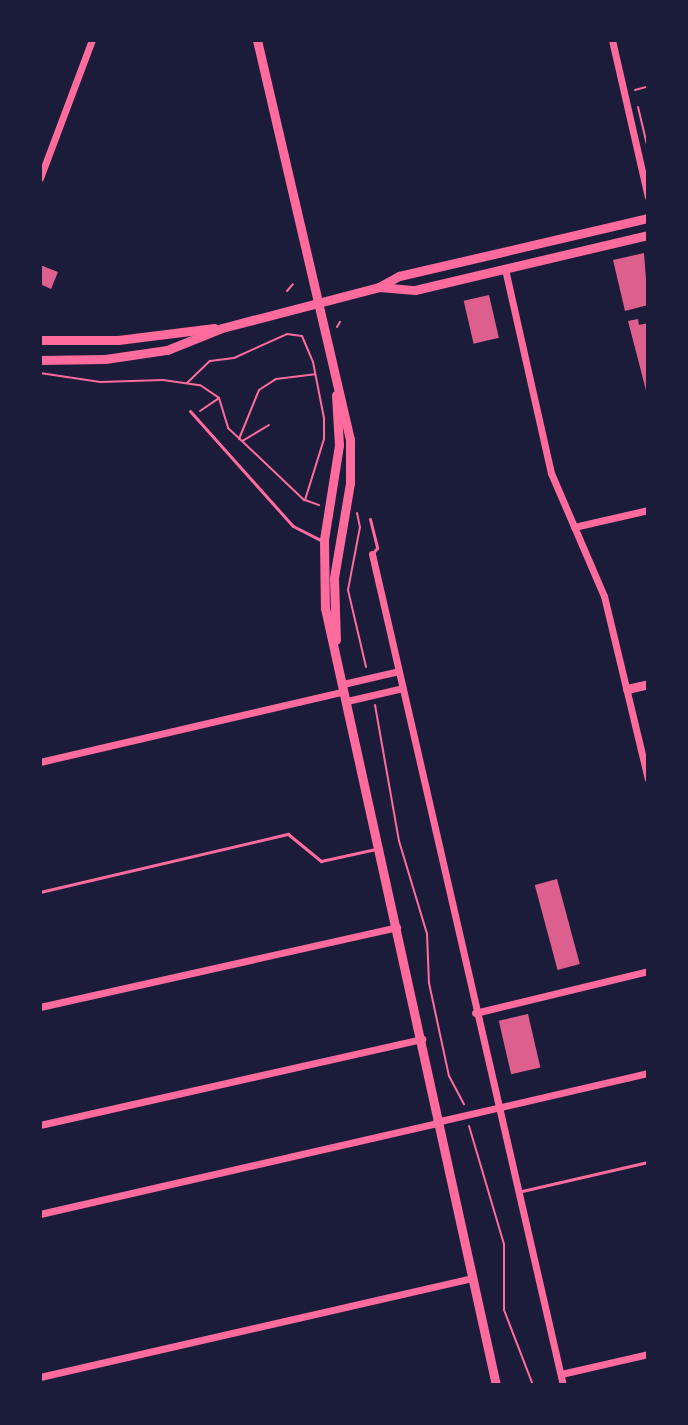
<!DOCTYPE html>
<style>
body{margin:0}
#map{position:relative;width:688px;height:1425px;overflow:hidden;background:#1b1b3a;font-family:"Asap Condensed",sans-serif}
div>[style]{position:absolute}
[style*='--x']{left:calc(var(--x)*1px);top:calc(var(--y)*1px);width:calc(var(--w)*1px);rotate:calc(var(--a)*1deg)}
.building>*{inset:0;background:#dd5f8e;transform-origin:0 0}
.path>*{height:2px;margin:-1px;padding:0 1px;transform-origin:1px;border-radius:1px;background:#ff6b9d}
.service>*{height:3px;margin:-1.5px;padding:0 1.5px;transform-origin:1.5px;border-radius:1.5px;background:#ff6b9d}
.minor>*{height:7px;margin:-3.5px;padding:0 3.5px;transform-origin:3.5px;border-radius:3.5px;background:#ff6b9d}
.tertiary>*{height:9px;margin:-4.5px;padding:0 4.5px;transform-origin:4.5px;border-radius:4.5px;background:#ff6b9d}
span{translate:-50% -50%;white-space:nowrap;text-align:center;line-height:1.15;-webkit-text-stroke:6px #1b1b3a;paint-order:stroke}
.frame{position:absolute;inset:0;border:42px solid #1b1b3a;pointer-events:none}
</style>
<div id="map">
<div class="building">
<div style="clip-path:polygon(644px 253px,648px 305px,625px 311px,613px 260px)"></div>
<div style="clip-path:polygon(40px 265px,58px 272px,51px 289px,40px 284px)"></div>
<div style="left:489px;top:295px;width:44px;height:26px;rotate:77deg"></div>
<div style="clip-path:polygon(638px 319px,639px 325px,648px 323px,648px 398px,628px 321px)"></div>
<div style="left:557px;top:879px;width:88px;height:23px;rotate:75deg"></div>
<div style="left:528px;top:1014px;width:55px;height:30px;rotate:77deg"></div>
</div>
<div class="path">
<div style="--x:635;--y:90;--w:11;--a:-15"></div>
<div style="--x:638;--y:107;--w:43;--a:76.6"></div>
<div style="--x:287;--y:291;--w:9;--a:-49"></div>
<div style="--x:337;--y:327;--w:6;--a:-59"></div>
<div style="--x:40;--y:373;--w:61;--a:8.5"></div>
<div style="--x:100;--y:382;--w:63;--a:-1.8"></div>
<div style="--x:163;--y:380;--w:37;--a:8"></div>
<div style="--x:200;--y:385;--w:23;--a:34"></div>
<div style="--x:219;--y:398;--w:31;--a:73"></div>
<div style="--x:228;--y:428;--w:19;--a:43"></div>
<div style="--x:187;--y:383;--w:32;--a:-44"></div>
<div style="--x:210;--y:361;--w:24;--a:-7"></div>
<div style="--x:234;--y:358;--w:58;--a:-24.4"></div>
<div style="--x:287;--y:334;--w:15;--a:8"></div>
<div style="--x:302;--y:336;--w:28;--a:67"></div>
<div style="--x:313;--y:362;--w:57;--a:78.9"></div>
<div style="--x:324;--y:418;--w:21;--a:90"></div>
<div style="--x:324;--y:439;--w:64;--a:107.3"></div>
<div style="--x:305;--y:500;--w:15;--a:20"></div>
<div style="--x:200;--y:411;--w:22;--a:-34"></div>
<div style="--x:269;--y:425;--w:31;--a:149"></div>
<div style="--x:242;--y:441;--w:86;--a:43.6"></div>
<div style="--x:239;--y:439;--w:53;--a:-67.8"></div>
<div style="--x:259;--y:390;--w:20;--a:-33"></div>
<div style="--x:276;--y:379;--w:39;--a:-7"></div>
<div style="--x:357;--y:513;--w:14;--a:78"></div>
<div style="--x:360;--y:527;--w:64;--a:100.8"></div>
<div style="--x:348;--y:590;--w:79;--a:76.8"></div>
<div style="--x:375;--y:705;--w:138;--a:80"></div>
<div style="--x:399;--y:841;--w:97;--a:73.2"></div>
<div style="--x:427;--y:934;--w:49;--a:87.7"></div>
<div style="--x:429;--y:983;--w:95;--a:77.9"></div>
<div style="--x:449;--y:1076;--w:32;--a:62"></div>
<div style="--x:469;--y:1126;--w:123;--a:73.5"></div>
<div style="--x:504;--y:1244;--w:66;--a:90"></div>
<div style="--x:504;--y:1310;--w:80;--a:68.9"></div>
</div>
<div class="service">
<div style="--x:190;--y:411;--w:154;--a:48.2"></div>
<div style="--x:293;--y:526;--w:31;--a:27"></div>
<div style="--x:370;--y:519;--w:30;--a:76"></div>
<div style="--x:377;--y:548;--w:6;--a:129"></div>
<div style="--x:40;--y:892;--w:255;--a:-13.2"></div>
<div style="--x:288;--y:834;--w:43;--a:39.3"></div>
<div style="--x:321;--y:861;--w:56;--a:-12.3"></div>
<div style="--x:522;--y:1191;--w:129;--a:-13"></div>
</div>
<div class="minor">
<div style="--x:612;--y:40;--w:161;--a:77.1"></div>
<div style="--x:40;--y:178;--w:147;--a:-69.4"></div>
<div style="--x:505;--y:269;--w:209;--a:77.3"></div>
<div style="--x:551;--y:473;--w:134;--a:66.7"></div>
<div style="--x:604;--y:596;--w:188;--a:76.5"></div>
<div style="--x:574;--y:527;--w:76;--a:-12.9"></div>
<div style="--x:372;--y:554;--w:853;--a:77.06"></div>
<div style="--x:343;--y:684;--w:57;--a:-13.1"></div>
<div style="--x:347;--y:701;--w:57;--a:-13.1"></div>
<div style="--x:40;--y:762;--w:312;--a:-13.1"></div>
<div style="--x:40;--y:1007;--w:366;--a:-12.6"></div>
<div style="--x:475;--y:1013;--w:178;--a:-13.6"></div>
<div style="--x:436;--y:1122;--w:218;--a:-13"></div>
<div style="--x:40;--y:1125;--w:392;--a:-12.7"></div>
<div style="--x:40;--y:1214;--w:406;--a:-12.9"></div>
<div style="--x:561;--y:1374;--w:89;--a:-12.9"></div>
<div style="--x:40;--y:1377;--w:443;--a:-12.9"></div>
</div>
<div class="tertiary">
<div style="--x:257;--y:40;--w:410;--a:76.9"></div>
<div style="--x:350;--y:439;--w:44;--a:90"></div>
<div style="--x:350;--y:483;--w:96;--a:99.6"></div>
<div style="--x:334;--y:578;--w:62;--a:88.2"></div>
<div style="--x:379;--y:287;--w:36;--a:5"></div>
<div style="--x:415;--y:290;--w:239;--a:-13.3"></div>
<div style="--x:40;--y:340;--w:78;--a:0"></div>
<div style="--x:118;--y:340;--w:97;--a:-7.1"></div>
<div style="--x:40;--y:360;--w:65;--a:-0.9"></div>
<div style="--x:105;--y:359;--w:63;--a:-8.3"></div>
<div style="--x:167;--y:350;--w:59;--a:-21.8"></div>
<div style="--x:222;--y:328;--w:162;--a:-14.6"></div>
<div style="--x:379;--y:287;--w:23;--a:-29"></div>
<div style="--x:399;--y:276;--w:256;--a:-13.1"></div>
<div style="--x:336;--y:395;--w:50;--a:86.6"></div>
<div style="--x:339;--y:445;--w:96;--a:99"></div>
<div style="--x:324;--y:540;--w:68;--a:89.2"></div>
<div style="--x:325;--y:608;--w:796;--a:77.59"></div>
<div style="--x:627;--y:689;--w:22;--a:-13"></div>
</div>
<div class="frame"></div>
</div>
